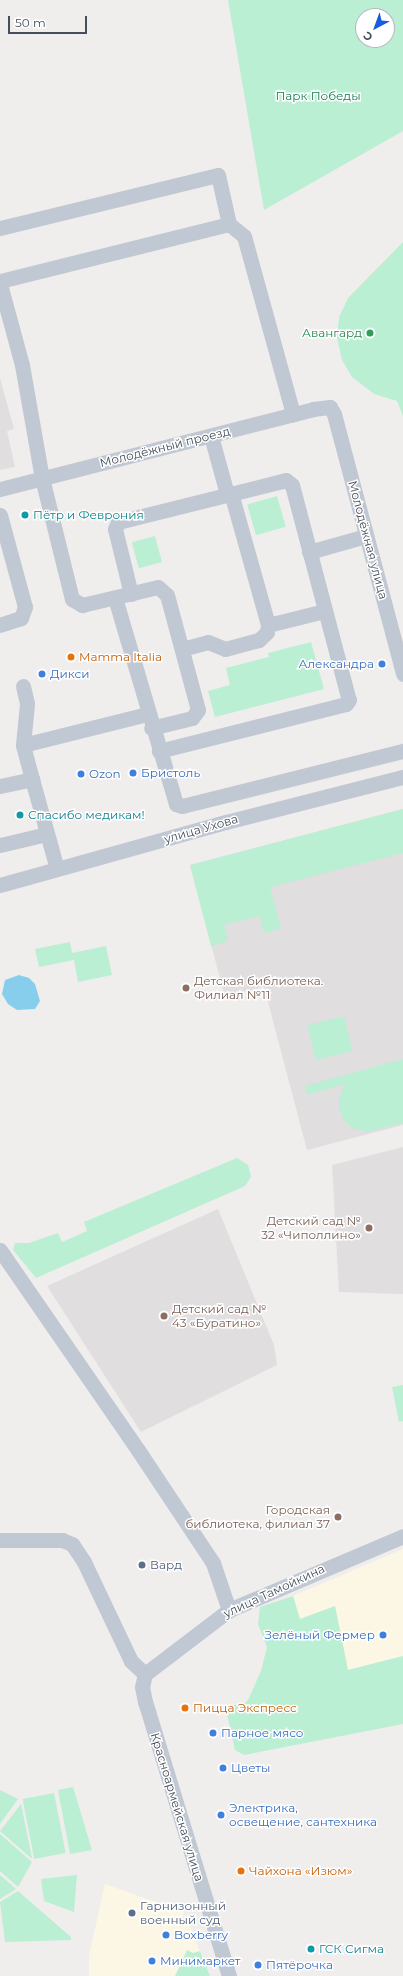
<!DOCTYPE html>
<meta charset="utf-8">
<style>
body{margin:0}
#map{position:relative;width:403px;height:1976px;overflow:hidden;background:#f0eded;font-family:Montserrat,sans-serif}
div>[style]{position:absolute}
[style*='--x']{left:calc(var(--x)*1px);top:calc(var(--y)*1px);width:calc(var(--w)*1px);rotate:calc(var(--a)*1deg)}
.commercial>*{inset:0;background:#fcf7e5}
.education>*{inset:0;background:#e1dedf}
.green>*{inset:0;background:#baefd3;transform-origin:0 0}
.water>*{inset:0;background:#86ceec}
.minor>*{height:15px;margin:-7.5px;padding:0 7.5px;transform-origin:7.5px;border-radius:7.5px;background:#c0c8d3}
.dots>*{width:11px;height:11px;translate:-50% -50%;box-sizing:border-box;border:2px solid #fff;border-radius:50%}
span{translate:-50% -50%;white-space:nowrap;text-align:center;line-height:1.15;-webkit-text-stroke:3px #fff;paint-order:stroke}
.park-label{font-size:12px;color:#157c52}
.leisure-label{font-size:12px;color:#27864d}
.right{translate:-100% -50%;text-align:right}
.street-label{font-size:12px;color:#454e5a}
.culture-label{font-size:12px;color:#0d838f}
.left{translate:0 -50%;text-align:left}
.food-label{font-size:12px;color:#c56008}
.shop-label{font-size:12px;color:#366cbe}
.education-label{font-size:12px;color:#785e54}
.service-label{font-size:12px;color:#4e5e75}
.north{position:absolute;left:355px;top:8px;width:40px;height:40px;box-sizing:border-box;background:#fff;border:1px solid #b5b8bd;border-radius:50%;rotate:221deg;font-size:11px;font-weight:700;line-height:16px;text-align:center;color:#454e5a}
.north::after{content:'';display:block;margin:auto;width:14px;height:18px;background:#175de0;clip-path:polygon(50% 0,100% 100%,50% 72%,0 100%)}
.scale{position:absolute;left:8px;top:16px;width:79px;height:18px;box-sizing:border-box;border:2px solid #454e5a;border-top:0;padding-left:5px;font-size:12px;line-height:14px;white-space:nowrap;color:#454e5a;-webkit-text-stroke:3px #fff;paint-order:stroke}
</style>
<div id="map">
<div class="commercial">
<div style="clip-path:polygon(403px 1549px,403px 1656px,348px 1670px,335px 1606px,300px 1619px,293px 1596px)"></div>
<div style="clip-path:polygon(105px 1884px,184px 1912px,182px 1919px,188px 1922px,210px 1976px,89px 1976px,89px 1956px)"></div>
</div>
<div class="education">
<div style="clip-path:polygon(0 378px,14px 429px,7px 431px,15px 467px,0 470px)"></div>
<div style="clip-path:polygon(403px 809px,403px 1125px,307px 1150px,264px 987px,225px 997px,190px 865px)"></div>
<div style="clip-path:polygon(403px 1147px,403px 1294px,339px 1292px,332px 1165px)"></div>
<div style="clip-path:polygon(218px 1209px,274px 1345px,277px 1365px,141px 1432px,47px 1286px)"></div>
</div>
<div class="green">
<div style="clip-path:polygon(evenodd,228px 0,403px 0,403px 131px,264px 210px,228px 0,363px 16px,387px 16px,387px 40px,363px 40px,363px 16px)"></div>
<div style="clip-path:polygon(403px 242px,403px 416px,397px 401px,374px 394px,352px 377px,342px 360px,337px 338px,339px 317px,348px 298px)"></div>
<div style="left:277px;top:496px;width:32px;height:31px;rotate:74deg"></div>
<div style="left:155px;top:536px;width:27px;height:24px;rotate:75deg"></div>
<div style="clip-path:polygon(311px 642px,324px 689px,215px 717px,208px 691px,230px 685px,226px 668px,269px 657px,268px 653px)"></div>
<div style="clip-path:polygon(403px 809px,403px 853px,270px 887px,281px 928px,264px 933px,259px 916px,224px 925px,228px 941px,211px 946px,190px 865px)"></div>
<div style="clip-path:polygon(70px 942px,72px 953px,106px 946px,112px 975px,78px 982px,74px 960px,39px 967px,35px 949px)"></div>
<div style="left:344px;top:1016px;width:36px;height:38px;rotate:76deg"></div>
<div style="clip-path:polygon(403px 1059px,403px 1123px,367px 1132px,352px 1128px,343px 1119px,339px 1109px,339px 1098px,345px 1084px,307px 1095px,305px 1086px)"></div>
<div style="clip-path:polygon(237px 1158px,248px 1165px,251px 1177px,245px 1186px,36px 1278px,13px 1250px,15px 1243px,29px 1243px,58px 1233px,62px 1242px,87px 1231px,84px 1222px)"></div>
<div style="clip-path:polygon(403px 1385px,403px 1421px,399px 1422px,392px 1387px)"></div>
<div style="clip-path:polygon(293px 1596px,300px 1619px,335px 1606px,348px 1670px,403px 1656px,403px 1724px,244px 1755px,235px 1750px,226px 1709px,234px 1705px,243px 1705px,248px 1700px,261px 1671px,267px 1647px,258px 1624px,260px 1607px)"></div>
<div style="clip-path:polygon(73px 1787px,92px 1850px,70px 1854px,58px 1790px)"></div>
<div style="clip-path:polygon(0 1790px,18px 1799px,0 1824px)"></div>
<div style="left:54px;top:1793px;width:61px;height:32px;rotate:79deg"></div>
<div style="clip-path:polygon(21px 1804px,32px 1858px,31px 1858px,0 1831px)"></div>
<div style="clip-path:polygon(0 1834px,32px 1862px,18px 1887px,0 1871px)"></div>
<div style="clip-path:polygon(0 1875px,16px 1889px,0 1899px)"></div>
<div style="clip-path:polygon(77px 1875px,74px 1912px,44px 1901px,41px 1879px)"></div>
<div style="clip-path:polygon(18px 1891px,71px 1937px,71px 1940px,5px 1942px,0 1902px)"></div>
<div style="clip-path:polygon(187px 1950px,193px 1953px,200px 1951px,210px 1976px,175px 1976px)"></div>
</div>
<div class="water">
<div style="clip-path:polygon(19px 975px,29px 978px,35px 984px,40px 1001px,35px 1009px,17px 1010px,8px 1004px,2px 994px,5px 980px)"></div>
</div>
<div class="minor">
<div style="--x:229;--y:224;--w:19;--a:39"></div>
<div style="--x:244;--y:236;--w:185;--a:74.6"></div>
<div style="--x:0;--y:228;--w:224;--a:-13.7"></div>
<div style="--x:218;--y:175;--w:50;--a:77.3"></div>
<div style="--x:229;--y:224;--w:236;--a:166"></div>
<div style="--x:0;--y:284;--w:84;--a:74.8"></div>
<div style="--x:22;--y:365;--w:115;--a:80"></div>
<div style="--x:42;--y:478;--w:125;--a:76.1"></div>
<div style="--x:72;--y:599;--w:12;--a:31"></div>
<div style="--x:82;--y:605;--w:78;--a:-13.3"></div>
<div style="--x:158;--y:587;--w:12;--a:42"></div>
<div style="--x:167;--y:595;--w:119;--a:74.9"></div>
<div style="--x:198;--y:710;--w:10;--a:127"></div>
<div style="--x:192;--y:718;--w:42;--a:166.3"></div>
<div style="--x:211;--y:436;--w:60;--a:74.6"></div>
<div style="--x:0;--y:489;--w:323;--a:-14.3"></div>
<div style="--x:313;--y:409;--w:17;--a:-7"></div>
<div style="--x:330;--y:407;--w:8;--a:60"></div>
<div style="--x:334;--y:414;--w:269;--a:75.1"></div>
<div style="--x:231;--y:493;--w:137;--a:74.3"></div>
<div style="--x:0;--y:515;--w:95;--a:74.8"></div>
<div style="--x:25;--y:607;--w:12;--a:110"></div>
<div style="--x:21;--y:618;--w:22;--a:162"></div>
<div style="--x:309;--y:552;--w:59;--a:-15.7"></div>
<div style="--x:131;--y:594;--w:67;--a:-103.8"></div>
<div style="--x:115;--y:529;--w:8;--a:-67"></div>
<div style="--x:118;--y:522;--w:173;--a:-14"></div>
<div style="--x:286;--y:480;--w:8;--a:40"></div>
<div style="--x:292;--y:485;--w:222;--a:75.2"></div>
<div style="--x:349;--y:700;--w:5;--a:127"></div>
<div style="--x:346;--y:704;--w:193;--a:165.9"></div>
<div style="--x:115;--y:598;--w:215;--a:73.5"></div>
<div style="--x:176;--y:804;--w:6;--a:18"></div>
<div style="--x:182;--y:806;--w:228;--a:-14"></div>
<div style="--x:182;--y:649;--w:27;--a:-15"></div>
<div style="--x:208;--y:642;--w:18;--a:22"></div>
<div style="--x:225;--y:649;--w:35;--a:-15"></div>
<div style="--x:259;--y:640;--w:11;--a:-45"></div>
<div style="--x:267;--y:632;--w:7;--a:-82"></div>
<div style="--x:268;--y:625;--w:58;--a:-14"></div>
<div style="--x:23;--y:686;--w:18;--a:77"></div>
<div style="--x:27;--y:704;--w:41;--a:95.6"></div>
<div style="--x:32;--y:779;--w:35;--a:-105"></div>
<div style="--x:23;--y:745;--w:128;--a:-14"></div>
<div style="--x:0;--y:786;--w:33;--a:-12"></div>
<div style="--x:32;--y:779;--w:93;--a:74.5"></div>
<div style="--x:0;--y:845;--w:48;--a:-13.2"></div>
<div style="--x:0;--y:885;--w:235;--a:-15.6"></div>
<div style="--x:226;--y:822;--w:183;--a:-14.3"></div>
<div style="--x:0;--y:1250;--w:243;--a:55.4"></div>
<div style="--x:138;--y:1450;--w:136;--a:56.4"></div>
<div style="--x:213;--y:1563;--w:50;--a:71.2"></div>
<div style="--x:0;--y:1540;--w:62;--a:0"></div>
<div style="--x:62;--y:1540;--w:11;--a:22"></div>
<div style="--x:72;--y:1544;--w:22;--a:56"></div>
<div style="--x:84;--y:1562;--w:110;--a:64.6"></div>
<div style="--x:131;--y:1661;--w:19;--a:43"></div>
<div style="--x:229;--y:1976;--w:287;--a:-107"></div>
<div style="--x:145;--y:1702;--w:15;--a:-101"></div>
<div style="--x:142;--y:1687;--w:13;--a:-77"></div>
<div style="--x:145;--y:1674;--w:106;--a:-37.3"></div>
<div style="--x:229;--y:1610;--w:189;--a:-23"></div>
</div>
<div class="dots">
<div style="left:370px;top:333px;background:#2e9e5b"></div>
<div style="left:25px;top:515px;background:#0f9aa8"></div>
<div style="left:71px;top:657px;background:#e8710a"></div>
<div style="left:382px;top:664px;background:#3f7fe0"></div>
<div style="left:42px;top:674px;background:#3f7fe0"></div>
<div style="left:133px;top:773px;background:#3f7fe0"></div>
<div style="left:81px;top:774px;background:#3f7fe0"></div>
<div style="left:20px;top:815px;background:#0f9aa8"></div>
<div style="left:186px;top:988px;background:#8d6e63"></div>
<div style="left:369px;top:1228px;background:#8d6e63"></div>
<div style="left:164px;top:1316px;background:#8d6e63"></div>
<div style="left:338px;top:1517px;background:#8d6e63"></div>
<div style="left:142px;top:1565px;background:#5c6f8a"></div>
<div style="left:383px;top:1635px;background:#3f7fe0"></div>
<div style="left:185px;top:1708px;background:#e8710a"></div>
<div style="left:213px;top:1733px;background:#3f7fe0"></div>
<div style="left:223px;top:1768px;background:#3f7fe0"></div>
<div style="left:221px;top:1815px;background:#3f7fe0"></div>
<div style="left:241px;top:1871px;background:#e8710a"></div>
<div style="left:132px;top:1913px;background:#5c6f8a"></div>
<div style="left:166px;top:1935px;background:#3f7fe0"></div>
<div style="left:311px;top:1949px;background:#0f9aa8"></div>
<div style="left:152px;top:1961px;background:#3f7fe0"></div>
<div style="left:258px;top:1965px;background:#3f7fe0"></div>
</div>
<div class="park-label">
<span style="left:318px;top:96px">Парк Победы</span>
</div>
<div class="leisure-label">
<span class="right" style="left:362px;top:333px">Авангард</span>
</div>
<div class="street-label">
<span style="left:165px;top:447px;rotate:-14deg">Молодёжный проезд</span>
<span style="left:368px;top:540px;rotate:75deg">Молодёжная улица</span>
<span style="left:201px;top:829px;rotate:-16deg">улица Ухова</span>
<span style="left:274px;top:1591px;rotate:-25deg">улица Тамойкина</span>
<span style="left:177px;top:1807px;rotate:73deg">Красноармейская улица</span>
</div>
<div class="culture-label">
<span class="left" style="left:33px;top:515px">Пётр и Феврония</span>
<span class="left" style="left:28px;top:815px">Спасибо медикам!</span>
<span class="left" style="left:319px;top:1949px">ГСК Сигма</span>
</div>
<div class="food-label">
<span class="left" style="left:79px;top:657px">Mamma Italia</span>
<span class="left" style="left:193px;top:1708px">Пицца Экспресс</span>
<span class="left" style="left:249px;top:1871px">Чайхона «Изюм»</span>
</div>
<div class="shop-label">
<span class="right" style="left:374px;top:664px">Александра</span>
<span class="left" style="left:50px;top:674px">Дикси</span>
<span class="left" style="left:141px;top:773px">Бристоль</span>
<span class="left" style="left:89px;top:774px">Ozon</span>
<span class="right" style="left:375px;top:1635px">Зелёный Фермер</span>
<span class="left" style="left:221px;top:1733px">Парное мясо</span>
<span class="left" style="left:231px;top:1768px">Цветы</span>
<span class="left" style="left:229px;top:1815px">Электрика,<br>освещение, сантехника</span>
<span class="left" style="left:174px;top:1935px">Boxberry</span>
<span class="left" style="left:160px;top:1961px">Минимаркет</span>
<span class="left" style="left:266px;top:1965px">Пятёрочка</span>
</div>
<div class="education-label">
<span class="left" style="left:194px;top:988px">Детская библиотека.<br>Филиал №11</span>
<span class="right" style="left:361px;top:1228px">Детский сад №<br>32 «Чиполлино»</span>
<span class="left" style="left:172px;top:1316px">Детский сад №<br>43 «Буратино»</span>
<span class="right" style="left:330px;top:1517px">Городская<br>библиотека, филиал 37</span>
</div>
<div class="service-label">
<span class="left" style="left:150px;top:1565px">Вард</span>
<span class="left" style="left:140px;top:1913px">Гарнизонный<br>военный суд</span>
</div>
<div class="north">С</div>
<div class="scale">50 m</div>
</div>
